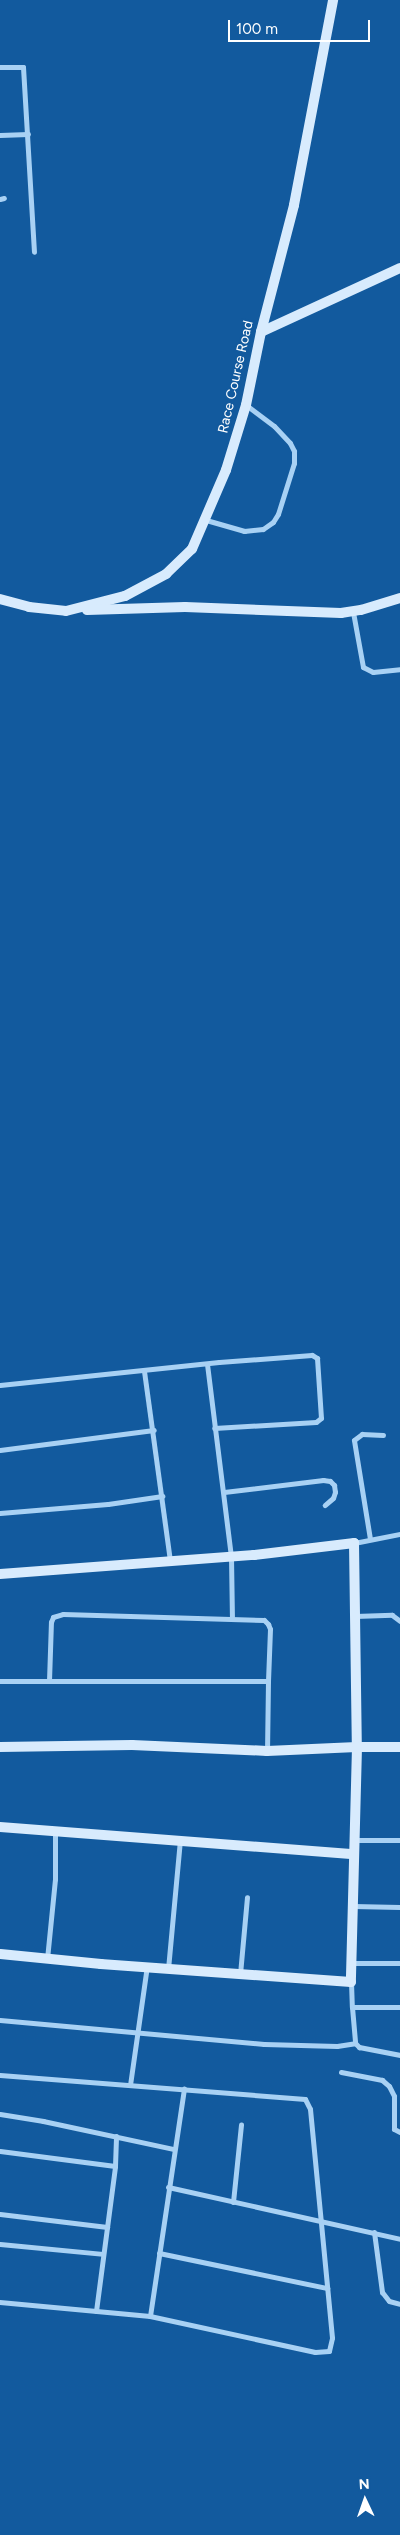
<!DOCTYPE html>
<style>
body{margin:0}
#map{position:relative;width:400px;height:2535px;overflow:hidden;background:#125a9e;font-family:Figtree,sans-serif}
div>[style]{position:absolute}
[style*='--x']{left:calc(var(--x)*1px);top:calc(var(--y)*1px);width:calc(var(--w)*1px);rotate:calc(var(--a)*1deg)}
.street>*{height:5px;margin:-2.5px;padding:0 2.5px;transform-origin:2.5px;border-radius:2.5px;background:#a8d1f4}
.secondary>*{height:10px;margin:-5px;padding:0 5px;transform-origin:5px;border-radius:5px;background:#d8ebfd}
span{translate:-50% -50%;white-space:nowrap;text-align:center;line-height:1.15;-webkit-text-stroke:4px #125a9e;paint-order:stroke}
.street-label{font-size:14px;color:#fff}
.north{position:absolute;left:340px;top:2475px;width:50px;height:50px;-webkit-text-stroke:4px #125a9e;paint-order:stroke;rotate:357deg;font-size:14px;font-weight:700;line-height:20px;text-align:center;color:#fff}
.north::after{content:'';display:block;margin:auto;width:18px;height:22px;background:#fff;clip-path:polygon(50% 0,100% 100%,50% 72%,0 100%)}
.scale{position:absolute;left:228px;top:20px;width:142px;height:22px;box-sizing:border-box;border:2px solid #fff;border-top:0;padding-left:6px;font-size:15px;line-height:18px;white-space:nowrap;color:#fff;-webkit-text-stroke:4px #125a9e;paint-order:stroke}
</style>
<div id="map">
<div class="street">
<div style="--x:0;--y:67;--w:23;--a:0"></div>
<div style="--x:23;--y:67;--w:185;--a:86.6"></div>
<div style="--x:0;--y:135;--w:28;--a:-2"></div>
<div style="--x:0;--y:199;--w:4;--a:-14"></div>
<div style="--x:206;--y:520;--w:40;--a:16"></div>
<div style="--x:244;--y:531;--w:19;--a:-6"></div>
<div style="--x:263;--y:529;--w:12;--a:-35"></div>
<div style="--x:273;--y:522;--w:9;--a:-58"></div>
<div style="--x:278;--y:514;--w:53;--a:-72.6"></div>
<div style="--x:294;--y:463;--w:12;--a:-90"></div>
<div style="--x:294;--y:451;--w:9;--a:-117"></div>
<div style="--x:290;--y:443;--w:23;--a:-133"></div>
<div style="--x:274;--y:426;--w:35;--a:-143"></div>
<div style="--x:353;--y:612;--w:56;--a:79.7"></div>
<div style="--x:363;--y:667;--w:11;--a:27"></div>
<div style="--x:373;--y:672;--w:27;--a:-6"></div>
<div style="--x:207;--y:1364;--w:194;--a:82.9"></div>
<div style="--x:231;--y:1557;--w:61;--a:89.1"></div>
<div style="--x:144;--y:1371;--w:192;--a:82.2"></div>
<div style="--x:0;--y:1385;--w:220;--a:-6"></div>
<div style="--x:219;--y:1362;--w:93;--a:-4.3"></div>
<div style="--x:312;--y:1355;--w:6;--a:31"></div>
<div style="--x:317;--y:1358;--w:60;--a:86.2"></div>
<div style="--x:321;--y:1418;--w:6;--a:141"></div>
<div style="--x:316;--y:1422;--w:102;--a:176.6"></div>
<div style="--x:0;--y:1450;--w:155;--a:-7.4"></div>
<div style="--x:224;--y:1492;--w:100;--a:-6.9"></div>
<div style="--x:323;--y:1480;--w:7;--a:8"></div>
<div style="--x:330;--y:1481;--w:6;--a:45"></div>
<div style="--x:334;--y:1485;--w:7;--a:82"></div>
<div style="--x:335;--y:1492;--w:6;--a:108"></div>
<div style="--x:333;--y:1498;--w:11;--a:139"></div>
<div style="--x:0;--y:1513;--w:108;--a:-4.8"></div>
<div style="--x:108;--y:1504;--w:55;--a:-8.4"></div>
<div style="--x:370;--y:1539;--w:100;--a:-99.2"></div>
<div style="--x:354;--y:1440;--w:10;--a:-37"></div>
<div style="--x:362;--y:1434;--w:21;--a:3"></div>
<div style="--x:354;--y:1543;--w:47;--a:-11.1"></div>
<div style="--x:355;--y:1616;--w:37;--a:-2"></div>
<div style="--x:392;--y:1615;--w:10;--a:37"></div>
<div style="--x:0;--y:1681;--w:268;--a:0"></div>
<div style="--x:268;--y:1681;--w:70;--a:90.8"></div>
<div style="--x:49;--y:1681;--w:59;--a:-88.1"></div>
<div style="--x:51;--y:1622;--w:5;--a:-68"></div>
<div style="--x:53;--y:1617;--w:10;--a:-17"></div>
<div style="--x:63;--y:1614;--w:201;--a:1.7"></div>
<div style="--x:264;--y:1620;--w:6;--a:45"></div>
<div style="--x:268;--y:1624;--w:5;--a:68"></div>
<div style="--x:270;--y:1629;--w:52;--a:92.2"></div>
<div style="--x:355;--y:1840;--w:45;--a:0"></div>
<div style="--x:353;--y:1906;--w:47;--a:1.2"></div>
<div style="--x:47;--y:1959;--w:80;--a:-84.3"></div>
<div style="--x:55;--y:1879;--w:48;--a:-90"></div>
<div style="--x:352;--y:1963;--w:48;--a:0"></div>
<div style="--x:168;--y:1969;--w:130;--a:-84.7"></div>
<div style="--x:240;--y:1974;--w:77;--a:-84.8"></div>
<div style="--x:351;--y:1982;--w:25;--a:88"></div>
<div style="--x:352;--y:2007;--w:48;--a:0"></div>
<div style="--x:352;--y:2007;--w:36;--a:85"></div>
<div style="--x:0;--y:2020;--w:265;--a:5.2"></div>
<div style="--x:264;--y:2044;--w:73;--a:1.6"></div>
<div style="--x:337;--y:2046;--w:18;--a:-9"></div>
<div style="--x:355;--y:2043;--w:6;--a:45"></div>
<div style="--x:359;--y:2047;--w:42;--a:11"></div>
<div style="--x:341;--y:2072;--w:42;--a:11"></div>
<div style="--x:382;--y:2080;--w:9;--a:41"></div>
<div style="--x:389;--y:2086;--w:11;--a:63"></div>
<div style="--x:394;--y:2096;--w:33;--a:90"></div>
<div style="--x:394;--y:2129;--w:7;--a:27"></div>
<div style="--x:0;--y:2075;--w:306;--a:4.5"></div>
<div style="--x:305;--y:2099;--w:11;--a:63"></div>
<div style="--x:310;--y:2109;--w:230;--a:84.5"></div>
<div style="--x:332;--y:2338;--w:13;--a:103"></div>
<div style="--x:329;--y:2351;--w:14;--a:176"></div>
<div style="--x:315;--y:2352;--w:169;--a:-167.7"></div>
<div style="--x:150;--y:2316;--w:151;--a:-174.7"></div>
<div style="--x:130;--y:2085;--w:120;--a:-81.9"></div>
<div style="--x:0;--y:2114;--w:44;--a:9.2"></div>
<div style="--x:43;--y:2121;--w:134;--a:12.1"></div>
<div style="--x:0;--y:2151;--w:116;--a:7.4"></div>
<div style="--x:168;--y:2187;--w:238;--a:12.6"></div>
<div style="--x:233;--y:2202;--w:78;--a:-84.1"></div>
<div style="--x:0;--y:2214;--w:108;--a:6.9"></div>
<div style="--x:374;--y:2232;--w:61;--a:82.4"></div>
<div style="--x:382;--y:2292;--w:11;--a:52"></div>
<div style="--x:389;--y:2301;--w:11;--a:15"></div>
<div style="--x:0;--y:2244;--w:103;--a:5.5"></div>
<div style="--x:159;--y:2253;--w:172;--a:11.8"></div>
<div style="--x:96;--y:2311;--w:146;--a:-82.5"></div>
<div style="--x:115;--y:2166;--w:30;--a:-88"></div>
<div style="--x:150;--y:2316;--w:230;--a:-81.5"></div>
</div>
<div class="secondary">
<div style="--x:261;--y:332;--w:153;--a:-24.7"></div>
<div style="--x:0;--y:599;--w:30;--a:15"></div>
<div style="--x:29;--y:607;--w:37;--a:6"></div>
<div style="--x:66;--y:611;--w:61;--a:-14.3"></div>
<div style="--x:125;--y:596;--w:47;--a:-28.2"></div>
<div style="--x:166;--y:574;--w:36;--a:-44"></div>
<div style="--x:192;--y:549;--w:86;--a:-66.7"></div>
<div style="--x:226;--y:470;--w:68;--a:-72.9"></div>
<div style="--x:246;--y:405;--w:75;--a:-78.4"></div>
<div style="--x:261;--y:332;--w:131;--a:-75.4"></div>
<div style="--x:294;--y:205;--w:209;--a:-79.2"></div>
<div style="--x:87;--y:610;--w:98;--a:-1.8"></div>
<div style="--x:185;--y:607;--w:156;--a:2.2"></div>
<div style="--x:341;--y:613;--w:20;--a:-9"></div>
<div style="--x:361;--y:610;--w:41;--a:-17.1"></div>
<div style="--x:0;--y:1574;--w:255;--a:-4.3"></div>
<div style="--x:254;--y:1555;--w:101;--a:-6.8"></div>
<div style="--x:354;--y:1543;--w:204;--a:89.2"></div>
<div style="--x:357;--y:1747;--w:43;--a:0"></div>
<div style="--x:0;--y:1747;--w:132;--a:-0.9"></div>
<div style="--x:132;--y:1745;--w:135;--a:2.5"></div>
<div style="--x:267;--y:1751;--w:90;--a:-2.5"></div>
<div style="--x:357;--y:1747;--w:235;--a:91.5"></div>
<div style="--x:351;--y:1982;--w:251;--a:-175.9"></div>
<div style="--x:101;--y:1964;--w:101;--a:-174.3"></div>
<div style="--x:0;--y:1827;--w:355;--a:4.4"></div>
</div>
<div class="street-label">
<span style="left:236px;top:377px;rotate:-77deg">Race Course Road</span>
</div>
<div class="north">N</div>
<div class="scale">100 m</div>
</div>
